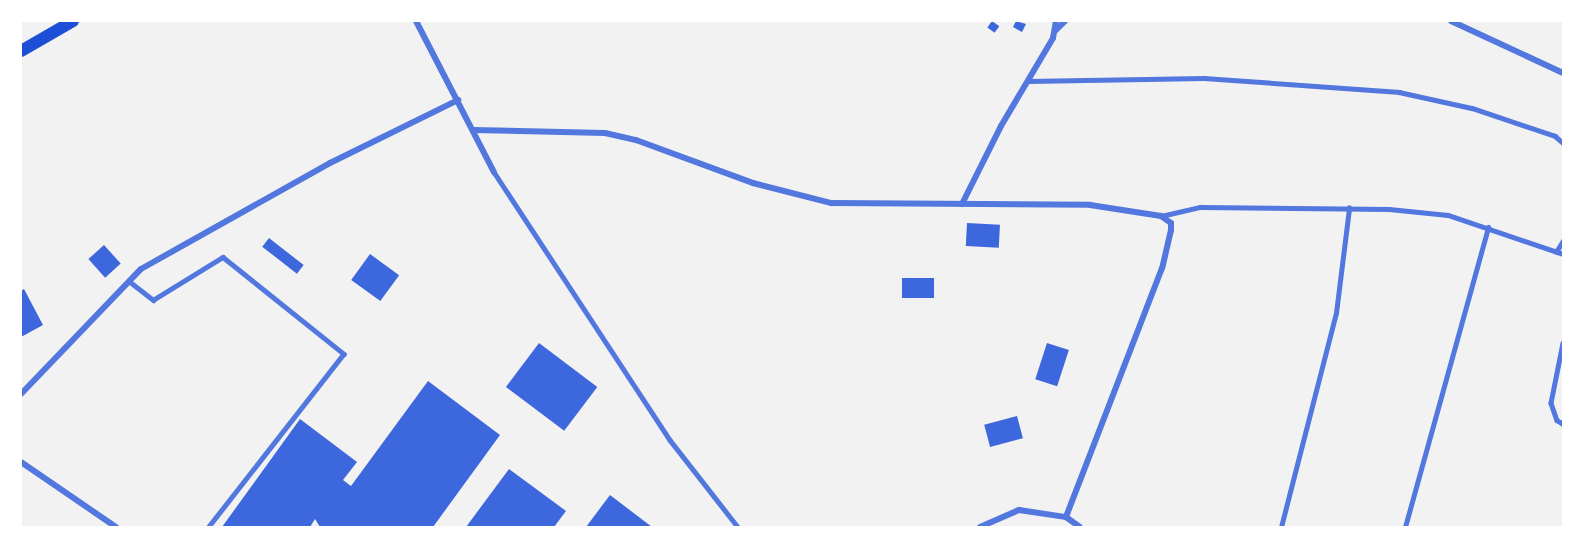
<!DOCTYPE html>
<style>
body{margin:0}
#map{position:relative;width:1584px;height:548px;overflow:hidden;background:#f2f2f2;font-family:"Noto Serif",serif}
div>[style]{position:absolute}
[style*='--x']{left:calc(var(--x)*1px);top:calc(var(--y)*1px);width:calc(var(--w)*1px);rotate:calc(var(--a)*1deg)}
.building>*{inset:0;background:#3d67dc;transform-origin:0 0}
.service>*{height:4.5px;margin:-2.25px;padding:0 2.25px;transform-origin:2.25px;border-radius:2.25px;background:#5277de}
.minor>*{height:6px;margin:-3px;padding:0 3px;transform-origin:3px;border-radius:3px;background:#5277de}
.secondary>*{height:12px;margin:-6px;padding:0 6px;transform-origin:6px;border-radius:6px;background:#1d4ed8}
span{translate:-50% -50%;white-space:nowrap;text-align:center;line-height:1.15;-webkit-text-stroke:4.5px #fff;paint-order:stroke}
.frame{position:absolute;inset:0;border:22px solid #fff;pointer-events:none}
</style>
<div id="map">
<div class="building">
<div style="left:992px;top:21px;width:9px;height:8px;rotate:36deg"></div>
<div style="clip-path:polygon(1016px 21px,1026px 24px,1022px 32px,1013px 27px)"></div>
<div style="left:967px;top:223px;width:33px;height:23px;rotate:3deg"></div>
<div style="left:269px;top:238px;width:44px;height:11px;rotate:38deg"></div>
<div style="left:104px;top:245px;width:25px;height:21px;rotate:48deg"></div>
<div style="left:370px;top:254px;width:36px;height:32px;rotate:36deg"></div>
<div style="left:902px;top:278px;width:32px;height:20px"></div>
<div style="clip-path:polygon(24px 289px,43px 325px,21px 337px,21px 291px)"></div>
<div style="left:539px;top:343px;width:73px;height:55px;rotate:37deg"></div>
<div style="left:1047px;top:343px;width:23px;height:38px;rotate:18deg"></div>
<div style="clip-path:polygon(428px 381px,500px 435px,433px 527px,320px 527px,315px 519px,310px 527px,222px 527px,300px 419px,357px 462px,343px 480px,351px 486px)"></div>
<div style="left:1017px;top:416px;width:23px;height:34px;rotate:75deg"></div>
<div style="clip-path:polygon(509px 469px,566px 511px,554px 527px,466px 527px)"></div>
<div style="clip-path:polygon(610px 495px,652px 527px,586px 527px)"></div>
</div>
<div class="service">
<div style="--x:1028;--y:81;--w:176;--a:-1"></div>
<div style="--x:1204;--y:78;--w:196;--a:4.1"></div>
<div style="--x:1399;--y:92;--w:75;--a:12.4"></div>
<div style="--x:1472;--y:108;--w:88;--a:18.6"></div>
<div style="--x:1555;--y:136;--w:11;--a:41"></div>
<div style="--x:494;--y:172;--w:321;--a:56.7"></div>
<div style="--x:670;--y:440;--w:110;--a:52"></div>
<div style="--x:1161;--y:216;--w:40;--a:-13"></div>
<div style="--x:1200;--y:207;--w:189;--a:0.6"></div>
<div style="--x:1389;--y:209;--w:59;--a:5.8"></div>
<div style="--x:1448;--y:215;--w:121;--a:18.7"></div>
<div style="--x:1556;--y:252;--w:13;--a:-58"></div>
<div style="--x:129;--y:281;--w:31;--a:38"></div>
<div style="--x:153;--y:300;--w:82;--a:-31.6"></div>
<div style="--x:223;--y:257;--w:155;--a:38.7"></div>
<div style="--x:344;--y:354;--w:219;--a:128"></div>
<div style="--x:1563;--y:343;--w:61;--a:101.3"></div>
<div style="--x:1551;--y:403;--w:18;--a:71"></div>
<div style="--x:1557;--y:420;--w:7;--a:34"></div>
<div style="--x:1281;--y:527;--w:221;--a:-75.6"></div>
<div style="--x:1336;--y:313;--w:106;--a:-82.9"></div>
<div style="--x:1405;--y:527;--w:311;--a:-74.5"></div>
</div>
<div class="minor">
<div style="--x:416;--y:21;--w:170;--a:62.7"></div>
<div style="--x:1451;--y:21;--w:123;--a:24.9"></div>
<div style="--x:1055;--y:31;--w:14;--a:-45"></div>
<div style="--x:473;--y:130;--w:132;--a:1.3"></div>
<div style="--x:605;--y:133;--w:32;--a:13"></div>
<div style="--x:636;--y:140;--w:125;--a:20.2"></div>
<div style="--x:753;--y:183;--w:81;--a:14.4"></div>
<div style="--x:831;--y:203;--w:259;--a:0.4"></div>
<div style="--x:1090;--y:205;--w:72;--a:8.8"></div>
<div style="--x:1161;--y:216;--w:12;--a:35"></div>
<div style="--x:1171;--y:223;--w:7;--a:90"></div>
<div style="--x:1171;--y:230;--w:39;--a:103"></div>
<div style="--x:1162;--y:268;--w:267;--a:111.1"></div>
<div style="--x:962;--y:204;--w:87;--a:-63.4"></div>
<div style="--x:1001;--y:126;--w:102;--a:-59.4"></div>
<div style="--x:1053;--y:38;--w:17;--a:-80"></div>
<div style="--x:21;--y:394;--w:173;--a:-46.2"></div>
<div style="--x:141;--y:269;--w:217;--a:-29.3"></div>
<div style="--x:330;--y:163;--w:143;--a:-26.2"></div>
<div style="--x:21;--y:462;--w:115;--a:34.4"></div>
<div style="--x:980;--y:527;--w:43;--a:-23.6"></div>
<div style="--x:1019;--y:510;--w:48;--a:8.5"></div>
<div style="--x:1066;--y:517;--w:17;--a:36"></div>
</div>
<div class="secondary">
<div style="--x:21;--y:51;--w:60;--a:-30"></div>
</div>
<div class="frame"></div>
</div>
